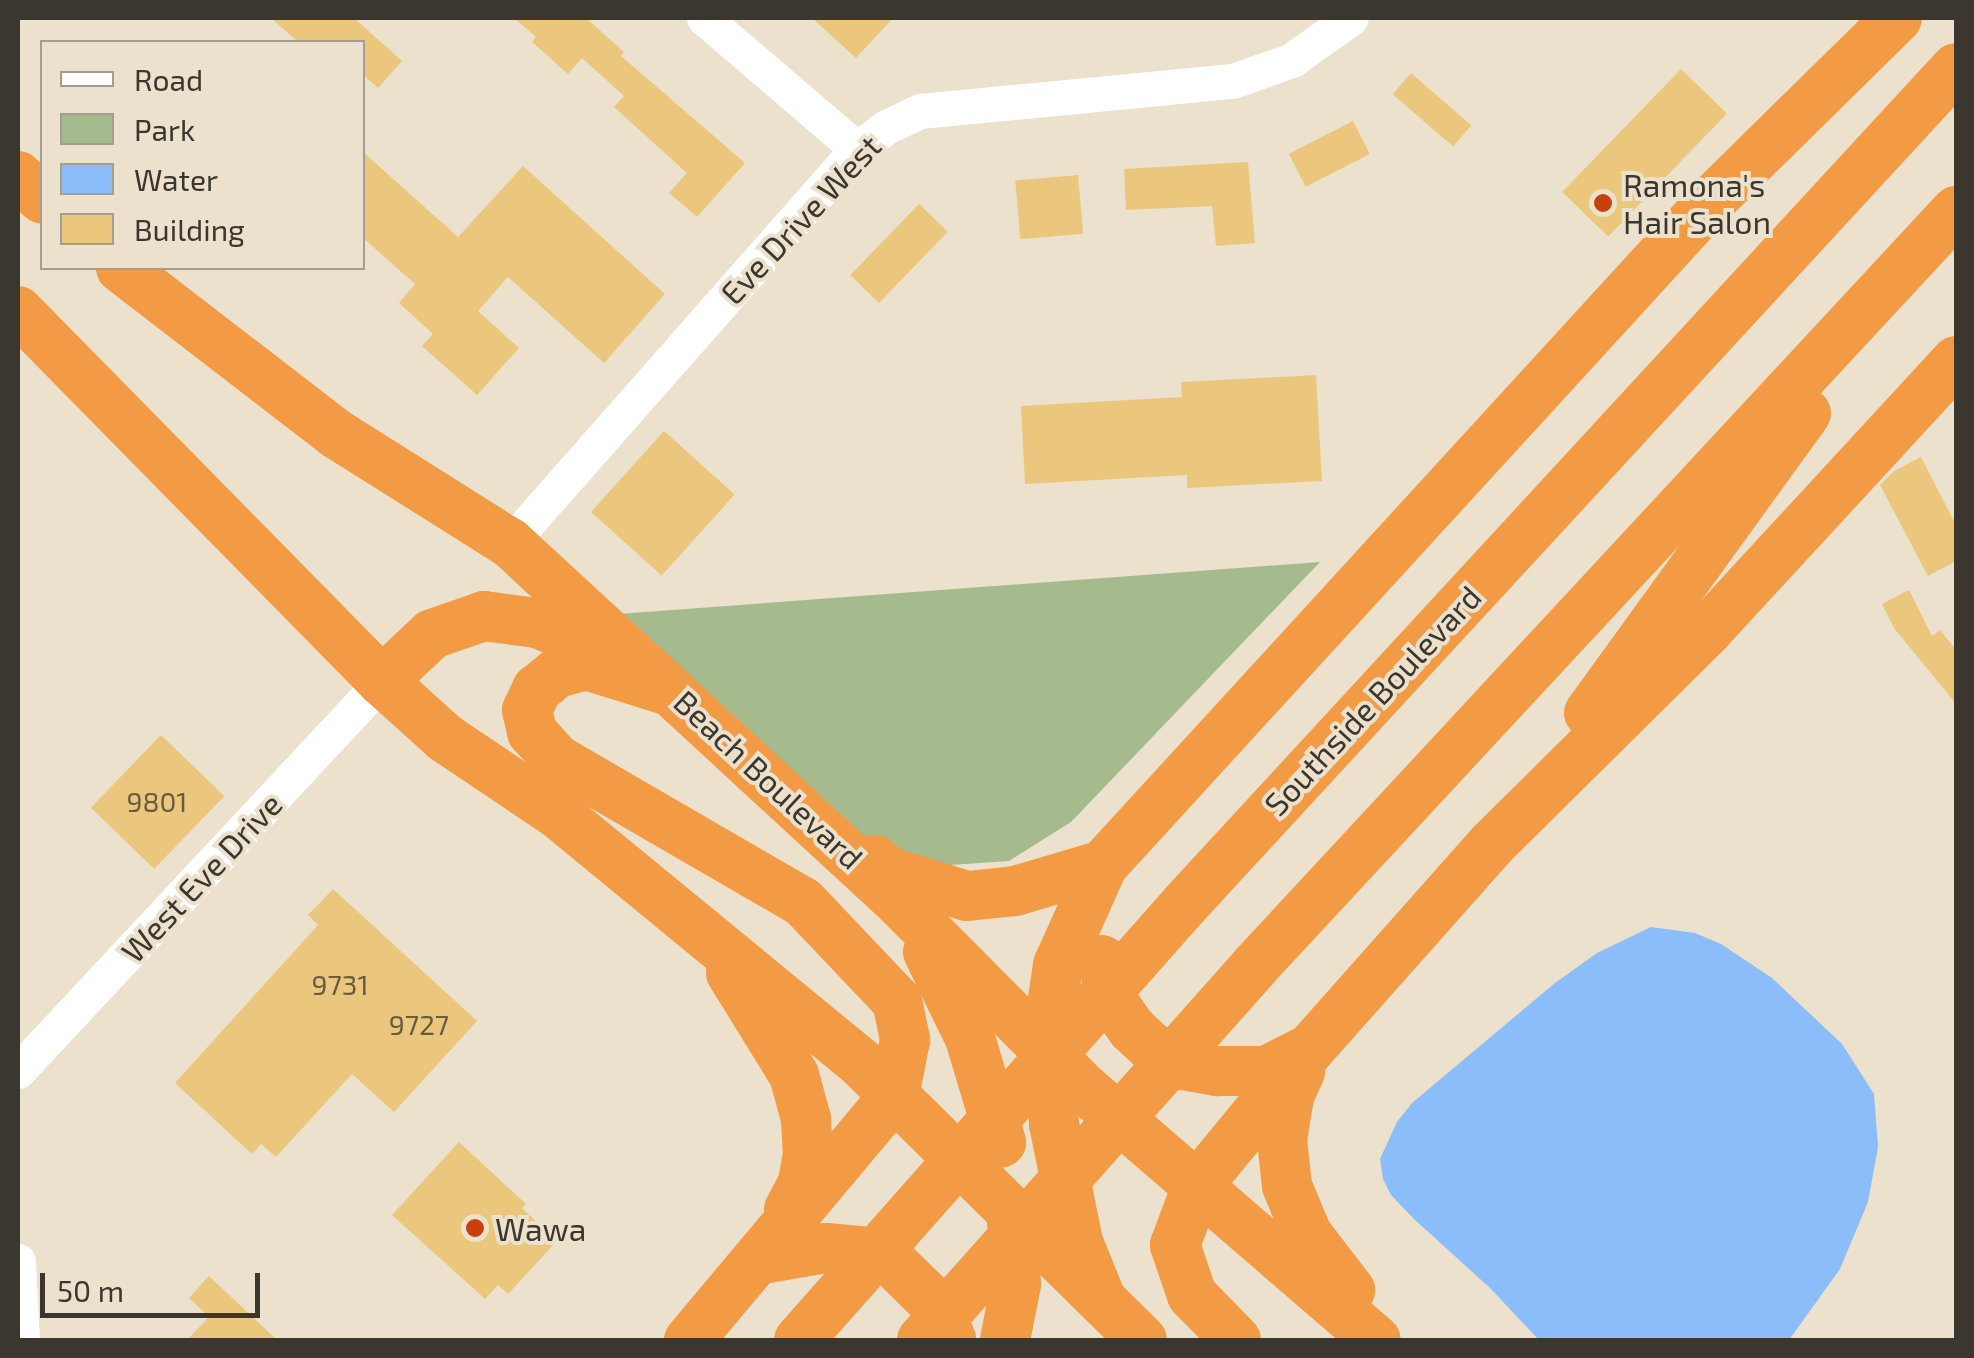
<!DOCTYPE html>
<style>
body{margin:0}
#map{position:relative;width:1974px;height:1358px;overflow:hidden;background:#ebe1cc;font-family:"Exo 2",sans-serif}
div>[style]{position:absolute}
[style*='--x']{left:calc(var(--x)*1px);top:calc(var(--y)*1px);width:calc(var(--w)*1px);rotate:calc(var(--a)*1deg)}
.green>*{inset:0;background:#a5bb8d}
.water>*{inset:0;background:#8abdf9}
.building>*{inset:0;background:#ebc77d;transform-origin:0 0}
.minor>*{height:35px;margin:-17.5px;padding:0 17.5px;transform-origin:17.5px;border-radius:17.5px;background:#fff}
.highway>*{height:50px;margin:-25px;padding:0 25px;transform-origin:25px;border-radius:25px;background:#f39a44}
.dots>*{width:28px;height:28px;translate:-50% -50%;box-sizing:border-box;border:5px solid #ebe1cc;border-radius:50%}
span{translate:-50% -50%;white-space:nowrap;text-align:center;line-height:1.15;-webkit-text-stroke:8px #ebe1cc;paint-order:stroke}
.number-label{font-size:28px;color:#675b42}
.number-label span{-webkit-text-stroke-width:0}
.poi-label{font-size:32px;color:#3b372f}
.left{translate:0 -50%;text-align:left}
.street-label{font-size:32px;color:#3b372f}
.frame{position:absolute;inset:0;border:20px solid #3b372f;pointer-events:none}
.legend{position:absolute;left:40px;top:40px;width:325px;height:230px;box-sizing:border-box;background:#ebe1cc;border:2px solid #a59d8d;margin:0;padding:12px 18px;list-style:none;font-size:30px;color:#3b372f}
.legend li{display:flex;align-items:center;gap:20px;height:50px}
.legend b{width:50px;border:2px solid #a59d8d}
.scale{position:absolute;left:40px;top:1273px;width:220px;height:45px;box-sizing:border-box;border:5px solid #3b372f;border-top:0;padding-left:12px;font-size:30px;line-height:35px;white-space:nowrap;color:#3b372f;-webkit-text-stroke:8px #ebe1cc;paint-order:stroke}
</style>
<div id="map">
<div class="green">
<div style="clip-path:polygon(1320px 562px,1071px 822px,1009px 861px,906px 868px,836px 815px,618px 614px)"></div>
</div>
<div class="water">
<div style="clip-path:polygon(1651px 927px,1695px 933px,1721px 944px,1772px 978px,1842px 1044px,1874px 1094px,1878px 1147px,1868px 1202px,1840px 1269px,1789px 1340px,1539px 1340px,1490px 1288px,1414px 1219px,1391px 1195px,1383px 1179px,1380px 1159px,1397px 1122px,1412px 1103px,1555px 983px,1597px 953px)"></div>
</div>
<div class="building">
<div style="clip-path:polygon(271px 18px,354px 18px,402px 61px,378px 88px,362px 74px,362px 42px,298px 42px)"></div>
<div style="clip-path:polygon(514px 18px,586px 18px,624px 52px,621px 56px,745px 163px,697px 217px,669px 193px,687px 173px,614px 107px,624px 96px,582px 58px,568px 74px,532px 42px,536px 37px)"></div>
<div style="clip-path:polygon(812px 18px,893px 18px,856px 58px)"></div>
<div style="left:1681px;top:69px;width:64px;height:171px;rotate:44deg"></div>
<div style="left:1411px;top:73px;width:80px;height:28px;rotate:41deg"></div>
<div style="left:1353px;top:121px;width:37px;height:72px;rotate:63deg"></div>
<div style="clip-path:polygon(362px 151px,458px 237px,523px 166px,665px 294px,604px 363px,508px 277px,478px 311px,519px 348px,477px 395px,422px 346px,433px 334px,399px 303px,415px 284px,362px 237px)"></div>
<div style="clip-path:polygon(1248px 162px,1255px 243px,1216px 246px,1212px 206px,1126px 210px,1124px 169px)"></div>
<div style="left:1078px;top:175px;width:59px;height:63px;rotate:85deg"></div>
<div style="left:919px;top:204px;width:40px;height:99px;rotate:44deg"></div>
<div style="clip-path:polygon(1316px 375px,1322px 481px,1187px 488px,1187px 475px,1025px 484px,1021px 406px,1182px 397px,1181px 382px)"></div>
<div style="left:664px;top:431px;width:95px;height:109px;rotate:42deg"></div>
<div style="clip-path:polygon(1921px 457px,1956px 525px,1956px 561px,1928px 576px,1880px 485px,1894px 471px)"></div>
<div style="clip-path:polygon(1909px 590px,1932px 636px,1940px 630px,1956px 650px,1956px 704px,1894px 628px,1882px 604px)"></div>
<div style="left:161px;top:735px;width:88px;height:101px;rotate:44deg"></div>
<div style="clip-path:polygon(333px 889px,477px 1021px,394px 1112px,352px 1074px,276px 1157px,261px 1144px,252px 1154px,175px 1083px,318px 925px,308px 915px)"></div>
<div style="clip-path:polygon(459px 1142px,526px 1204px,522px 1208px,557px 1241px,508px 1294px,498px 1285px,485px 1299px,392px 1215px)"></div>
<div style="clip-path:polygon(209px 1276px,277px 1340px,187px 1340px,209px 1317px,189px 1298px)"></div>
</div>
<div class="minor">
<div style="--x:704;--y:18;--w:201;--a:40.6"></div>
<div style="--x:510;--y:543;--w:525;--a:-48.63"></div>
<div style="--x:857;--y:149;--w:36;--a:-37"></div>
<div style="--x:886;--y:127;--w:38;--a:-25"></div>
<div style="--x:920;--y:111;--w:314;--a:-5.5"></div>
<div style="--x:1233;--y:81;--w:63;--a:-19.6"></div>
<div style="--x:1292;--y:60;--w:72;--a:-35.4"></div>
<div style="--x:18;--y:1071;--w:533;--a:-46.97"></div>
<div style="--x:18;--y:1261;--w:79;--a:87.1"></div>
</div>
<div class="highway">
<div style="--x:18;--y:176;--w:33;--a:43"></div>
<div style="--x:121;--y:268;--w:270;--a:37.6"></div>
<div style="--x:335;--y:433;--w:207;--a:32.2"></div>
<div style="--x:510;--y:543;--w:529;--a:42.7"></div>
<div style="--x:899;--y:902;--w:264;--a:45.2"></div>
<div style="--x:1085;--y:1089;--w:384;--a:40.8"></div>
<div style="--x:18;--y:311;--w:519;--a:45.47"></div>
<div style="--x:382;--y:681;--w:85;--a:42.1"></div>
<div style="--x:445;--y:738;--w:136;--a:33.9"></div>
<div style="--x:558;--y:814;--w:391;--a:39.4"></div>
<div style="--x:860;--y:1062;--w:396;--a:44.6"></div>
<div style="--x:382;--y:681;--w:69;--a:-43.2"></div>
<div style="--x:432;--y:634;--w:55;--a:-19.1"></div>
<div style="--x:484;--y:616;--w:53;--a:7.5"></div>
<div style="--x:537;--y:623;--w:88;--a:21.9"></div>
<div style="--x:666;--y:690;--w:84;--a:-162.6"></div>
<div style="--x:586;--y:665;--w:30;--a:165"></div>
<div style="--x:557;--y:673;--w:26;--a:141"></div>
<div style="--x:537;--y:689;--w:23;--a:115"></div>
<div style="--x:527;--y:710;--w:23;--a:77"></div>
<div style="--x:532;--y:732;--w:36;--a:48"></div>
<div style="--x:556;--y:759;--w:285;--a:30.1"></div>
<div style="--x:803;--y:902;--w:137;--a:46.5"></div>
<div style="--x:897;--y:1001;--w:40;--a:78"></div>
<div style="--x:905;--y:1040;--w:57;--a:101.1"></div>
<div style="--x:894;--y:1096;--w:319;--a:130"></div>
<div style="--x:1589;--y:713;--w:370;--a:-54.1"></div>
<div style="--x:875;--y:860;--w:18;--a:41"></div>
<div style="--x:889;--y:872;--w:82;--a:17.1"></div>
<div style="--x:967;--y:896;--w:48;--a:-5.9"></div>
<div style="--x:1015;--y:891;--w:92;--a:-16.5"></div>
<div style="--x:928;--y:952;--w:96;--a:64"></div>
<div style="--x:970;--y:1038;--w:109;--a:73.4"></div>
<div style="--x:1102;--y:960;--w:43;--a:75.3"></div>
<div style="--x:1113;--y:1002;--w:33;--a:55"></div>
<div style="--x:1132;--y:1029;--w:33;--a:43"></div>
<div style="--x:1156;--y:1051;--w:30;--a:28"></div>
<div style="--x:1182;--y:1065;--w:36;--a:10"></div>
<div style="--x:1217;--y:1071;--w:49;--a:0"></div>
<div style="--x:1266;--y:1071;--w:47;--a:-26.6"></div>
<div style="--x:731;--y:973;--w:120;--a:58.3"></div>
<div style="--x:794;--y:1075;--w:46;--a:74.7"></div>
<div style="--x:806;--y:1119;--w:35;--a:87"></div>
<div style="--x:808;--y:1154;--w:29;--a:100"></div>
<div style="--x:803;--y:1183;--w:30;--a:118"></div>
<div style="--x:1300;--y:1072;--w:26;--a:115"></div>
<div style="--x:1289;--y:1096;--w:45;--a:99"></div>
<div style="--x:1282;--y:1140;--w:46;--a:83.8"></div>
<div style="--x:1287;--y:1186;--w:52;--a:67.4"></div>
<div style="--x:1307;--y:1234;--w:71;--a:52.5"></div>
<div style="--x:757;--y:1260;--w:70;--a:-9.9"></div>
<div style="--x:826;--y:1248;--w:33;--a:5"></div>
<div style="--x:859;--y:1251;--w:34;--a:17"></div>
<div style="--x:891;--y:1261;--w:66;--a:44.4"></div>
<div style="--x:938;--y:1307;--w:35;--a:68"></div>
<div style="--x:1099;--y:1294;--w:56;--a:-112"></div>
<div style="--x:1078;--y:1242;--w:120;--a:-101.5"></div>
<div style="--x:1054;--y:1124;--w:92;--a:-93.7"></div>
<div style="--x:1048;--y:1032;--w:68;--a:-81.5"></div>
<div style="--x:1058;--y:965;--w:110;--a:-65.8"></div>
<div style="--x:1103;--y:865;--w:906;--a:-47.51"></div>
<div style="--x:1715;--y:197;--w:255;--a:-44.5"></div>
<div style="--x:799;--y:1340;--w:582;--a:-48.48"></div>
<div style="--x:1185;--y:904;--w:1137;--a:-47.32"></div>
<div style="--x:922;--y:1340;--w:499;--a:-48.3"></div>
<div style="--x:1254;--y:967;--w:1032;--a:-47.12"></div>
<div style="--x:1005;--y:1340;--w:57;--a:-78.9"></div>
<div style="--x:1016;--y:1284;--w:62;--a:-93.7"></div>
<div style="--x:1236;--y:1340;--w:63;--a:-134.4"></div>
<div style="--x:1192;--y:1295;--w:53;--a:-108.8"></div>
<div style="--x:1175;--y:1245;--w:63;--a:-69.6"></div>
<div style="--x:1197;--y:1186;--w:178;--a:-50.5"></div>
<div style="--x:1310;--y:1049;--w:273;--a:-48.4"></div>
<div style="--x:1491;--y:845;--w:305;--a:-44.7"></div>
<div style="--x:1708;--y:630;--w:366;--a:-47.3"></div>
</div>
<div class="dots">
<div style="left:1603px;top:203px;background:#c8400b"></div>
<div style="left:475px;top:1228px;background:#c8400b"></div>
</div>
<div class="number-label">
<span style="left:157px;top:801px">9801</span>
<span style="left:340px;top:984px">9731</span>
<span style="left:419px;top:1024px">9727</span>
</div>
<div class="poi-label">
<span class="left" style="left:1623px;top:203px">Ramona's<br>Hair Salon</span>
<span class="left" style="left:495px;top:1228px">Wawa</span>
</div>
<div class="street-label">
<span style="left:800px;top:219px;rotate:-47deg">Eve Drive West</span>
<span style="left:1372px;top:700px;rotate:-47deg">Southside Boulevard</span>
<span style="left:769px;top:779px;rotate:43deg">Beach Boulevard</span>
<span style="left:201px;top:877px;rotate:-47deg">West Eve Drive</span>
</div>
<div class="frame"></div>
<ul class="legend">
<li><b style="height:12px;background:#fff"></b>Road</li>
<li><b style="height:28px;background:#a5bb8d"></b>Park</li>
<li><b style="height:28px;background:#8abdf9"></b>Water</li>
<li><b style="height:28px;background:#ebc77d"></b>Building</li>
</ul>
<div class="scale">50 m</div>
</div>
